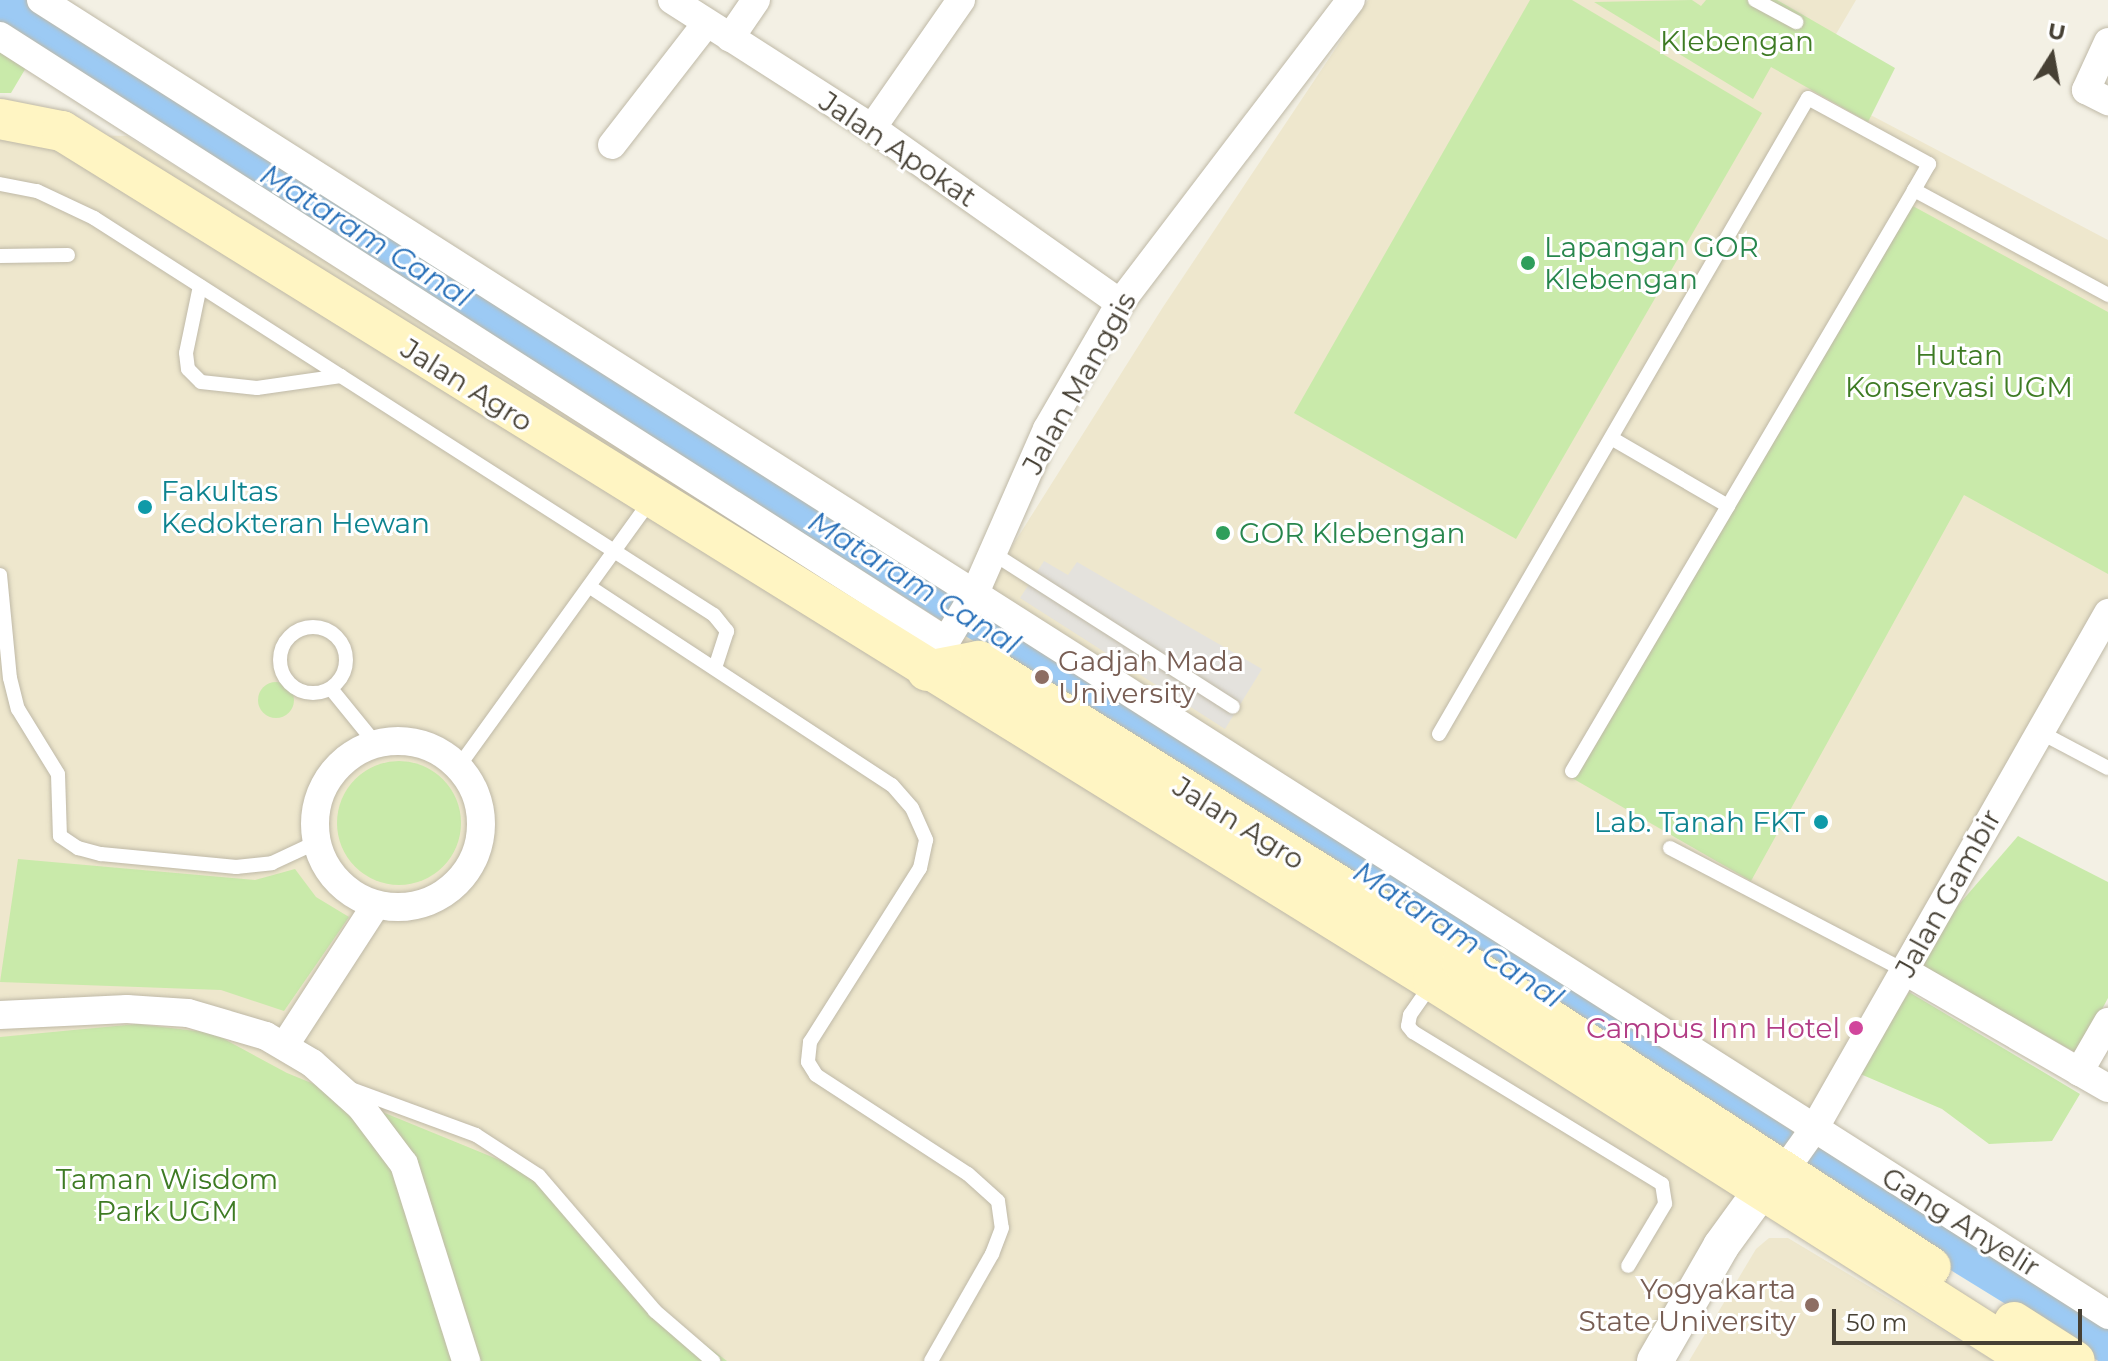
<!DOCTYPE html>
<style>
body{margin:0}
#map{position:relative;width:2108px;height:1361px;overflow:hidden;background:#f3f0e4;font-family:Montserrat,sans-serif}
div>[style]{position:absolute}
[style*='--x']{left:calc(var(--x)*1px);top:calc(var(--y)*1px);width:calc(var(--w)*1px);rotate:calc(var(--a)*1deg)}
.education>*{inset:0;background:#eee7cd}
.green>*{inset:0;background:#c9eaaa}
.round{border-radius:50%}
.parking>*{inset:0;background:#e4e2dd}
.canal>*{height:36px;margin:-18px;padding:0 18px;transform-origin:18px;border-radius:18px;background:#9ccaf4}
.roads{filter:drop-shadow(0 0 2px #bfb9a7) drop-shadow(0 0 2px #bfb9a7)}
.service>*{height:14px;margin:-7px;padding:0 7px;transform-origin:7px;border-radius:7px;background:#fff}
.service>.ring{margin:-7px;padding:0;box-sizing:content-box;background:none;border:14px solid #fff;border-radius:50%}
.minor>*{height:28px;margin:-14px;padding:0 14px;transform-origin:14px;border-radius:14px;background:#fff}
.minor>.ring{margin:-14px;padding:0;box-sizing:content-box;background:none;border:28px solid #fff;border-radius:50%}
.tertiary>*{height:36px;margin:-18px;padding:0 18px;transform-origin:18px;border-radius:18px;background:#fff}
.secondary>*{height:40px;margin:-20px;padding:0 20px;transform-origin:20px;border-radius:20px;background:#fff5c3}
.dots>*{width:22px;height:22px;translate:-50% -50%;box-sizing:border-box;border:4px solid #fff;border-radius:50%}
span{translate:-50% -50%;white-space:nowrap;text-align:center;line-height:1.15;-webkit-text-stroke:6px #fff;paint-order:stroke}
.park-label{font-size:28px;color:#3e7b24}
.street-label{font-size:28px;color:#464034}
.leisure-label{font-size:28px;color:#27864d}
.left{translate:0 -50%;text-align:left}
.culture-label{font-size:28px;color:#0d838f}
.right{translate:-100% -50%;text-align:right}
.education-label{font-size:28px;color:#785e54}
.hotel-label{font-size:28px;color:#b23c85}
.water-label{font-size:30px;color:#276fb8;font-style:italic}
.north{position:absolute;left:2012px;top:16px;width:80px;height:80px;-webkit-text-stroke:6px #fff;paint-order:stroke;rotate:11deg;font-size:22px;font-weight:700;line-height:32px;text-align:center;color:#464034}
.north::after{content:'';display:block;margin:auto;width:28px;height:36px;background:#464034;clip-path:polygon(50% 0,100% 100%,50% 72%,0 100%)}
.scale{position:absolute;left:1832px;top:1309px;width:250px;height:36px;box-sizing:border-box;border:4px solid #464034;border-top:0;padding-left:10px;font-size:24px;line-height:28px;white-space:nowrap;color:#464034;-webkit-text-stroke:6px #fff;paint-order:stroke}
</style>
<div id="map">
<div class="education">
<div style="clip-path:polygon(1368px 0,1856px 0,1808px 82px,2108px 240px,2108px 638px,1911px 960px,1764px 1174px,1650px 1361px,0 1361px,0 133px,127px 136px,946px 651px,1163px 307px)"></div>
<div style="clip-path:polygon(1769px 1238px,1788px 1238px,1994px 1361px,1689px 1361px,1756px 1249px)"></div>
</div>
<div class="green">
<div style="clip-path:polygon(1530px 0,1572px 0,1762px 113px,1516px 539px,1294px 413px)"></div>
<div style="clip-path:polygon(1692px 0,1701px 6px,1706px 0,1777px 0,1895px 68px,1868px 122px,1771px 67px,1753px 99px,1594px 2px)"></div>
<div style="clip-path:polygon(0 49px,27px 66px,11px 93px,0 93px)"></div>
<div style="clip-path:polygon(1911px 205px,2108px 312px,2108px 574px,1964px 495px,1751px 881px,1572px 778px)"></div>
<div class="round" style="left:258px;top:682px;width:36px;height:36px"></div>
<div class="round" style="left:337px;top:761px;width:124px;height:124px"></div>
<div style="clip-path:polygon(2018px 836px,2108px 882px,2108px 998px,2078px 1054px,1911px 960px)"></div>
<div style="clip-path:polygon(18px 859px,255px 880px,295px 869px,316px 897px,349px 917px,284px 1011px,221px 990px,0 982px)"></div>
<div style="clip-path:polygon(1909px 992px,2080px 1094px,2052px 1141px,1989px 1144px,1942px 1109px,1858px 1073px)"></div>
<div style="clip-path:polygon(137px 1024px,213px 1033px,287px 1073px,539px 1176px,647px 1301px,727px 1361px,0 1361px,0 1037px)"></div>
</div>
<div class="parking">
<div style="clip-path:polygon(1044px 561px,1068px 575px,1077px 562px,1262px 669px,1225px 729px,1020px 598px)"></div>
</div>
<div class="canal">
<div style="--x:0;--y:4;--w:1179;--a:32.31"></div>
<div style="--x:996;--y:634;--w:920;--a:33.07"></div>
<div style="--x:1767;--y:1136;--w:400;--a:31.6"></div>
</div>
<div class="roads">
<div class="service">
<div style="--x:1755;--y:0;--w:47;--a:28.2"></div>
<div style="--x:0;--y:184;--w:38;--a:11"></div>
<div style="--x:37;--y:191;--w:63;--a:25.3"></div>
<div style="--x:94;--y:218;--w:736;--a:32.63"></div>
<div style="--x:714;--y:615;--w:21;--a:51"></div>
<div style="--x:727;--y:631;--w:39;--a:108"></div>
<div style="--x:0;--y:256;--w:68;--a:-0.8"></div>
<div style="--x:200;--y:286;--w:68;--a:101.8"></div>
<div style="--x:186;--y:353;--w:16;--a:83"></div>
<div style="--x:188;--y:369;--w:18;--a:45"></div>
<div style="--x:201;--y:382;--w:56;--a:6.1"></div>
<div style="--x:257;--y:388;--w:85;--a:-8.1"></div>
<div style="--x:1728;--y:506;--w:367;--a:-59.5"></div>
<div style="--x:991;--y:552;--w:287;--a:32.6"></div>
<div style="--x:0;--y:575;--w:103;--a:84.5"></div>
<div style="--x:10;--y:678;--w:32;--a:76"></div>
<div style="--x:18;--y:709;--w:76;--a:58.4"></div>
<div style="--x:58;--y:774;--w:62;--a:88.2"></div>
<div style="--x:60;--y:836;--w:22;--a:34"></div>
<div style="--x:78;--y:848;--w:24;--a:15"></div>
<div style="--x:101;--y:854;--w:136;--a:5.5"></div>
<div style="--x:236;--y:867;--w:36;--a:-6"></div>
<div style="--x:272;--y:863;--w:47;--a:-24.9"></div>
<div style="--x:590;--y:587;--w:361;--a:33.3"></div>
<div style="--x:892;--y:785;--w:30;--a:49"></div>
<div style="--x:912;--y:808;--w:35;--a:66"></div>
<div style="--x:926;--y:840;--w:29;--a:102"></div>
<div style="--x:920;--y:868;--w:206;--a:122.3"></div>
<div style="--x:810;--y:1042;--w:20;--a:96"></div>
<div style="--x:808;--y:1062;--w:15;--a:58"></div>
<div style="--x:816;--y:1075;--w:181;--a:33.1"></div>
<div style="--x:968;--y:1174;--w:40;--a:42"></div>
<div style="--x:998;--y:1201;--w:27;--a:82"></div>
<div style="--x:1002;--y:1228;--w:28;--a:111"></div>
<div style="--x:992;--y:1254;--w:123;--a:119.7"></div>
<div class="ring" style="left:280px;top:627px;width:52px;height:52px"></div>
<div style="--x:332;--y:690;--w:68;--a:50.9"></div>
<div style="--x:2038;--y:731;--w:79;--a:27.9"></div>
<div style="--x:1439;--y:734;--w:735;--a:-59.88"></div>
<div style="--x:1808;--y:98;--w:138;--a:28.6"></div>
<div style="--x:1929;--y:164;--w:30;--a:120"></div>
<div style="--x:1914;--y:190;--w:221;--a:28.4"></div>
<div style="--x:459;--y:766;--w:328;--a:-54.2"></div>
<div style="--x:1572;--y:771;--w:308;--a:-59.5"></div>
<div style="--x:1728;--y:506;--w:135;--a:-149.8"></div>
<div style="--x:1670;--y:848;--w:265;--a:27.6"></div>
<div style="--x:1433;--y:982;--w:40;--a:124.9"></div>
<div style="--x:1410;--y:1015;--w:11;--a:100"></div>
<div style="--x:1408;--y:1026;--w:8;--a:50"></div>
<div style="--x:1413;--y:1032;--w:292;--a:31.4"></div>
<div style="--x:1662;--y:1184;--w:20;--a:81"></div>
<div style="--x:1665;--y:1204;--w:72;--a:120.8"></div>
<div style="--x:351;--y:1089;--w:133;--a:20.2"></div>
<div style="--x:476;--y:1135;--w:75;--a:33.1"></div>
<div style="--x:539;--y:1176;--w:178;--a:49.3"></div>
<div style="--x:655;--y:1311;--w:77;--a:40.8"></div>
</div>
<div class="minor">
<div style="--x:41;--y:0;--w:2450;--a:32.46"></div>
<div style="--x:672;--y:0;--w:237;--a:32.6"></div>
<div style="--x:872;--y:128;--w:304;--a:35.2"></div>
<div style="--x:0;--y:36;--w:1123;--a:32.6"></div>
<div style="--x:730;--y:38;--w:46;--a:-55.6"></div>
<div style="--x:2108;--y:42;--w:53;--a:114.6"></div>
<div style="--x:2086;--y:90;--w:25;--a:27"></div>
<div style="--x:872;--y:128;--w:156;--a:-55.2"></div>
<div style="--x:612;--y:145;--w:153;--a:-52.2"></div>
<div style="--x:937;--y:656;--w:74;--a:-58.9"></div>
<div style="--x:975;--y:593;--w:179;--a:-66.3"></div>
<div style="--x:1047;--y:429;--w:146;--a:-59.9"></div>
<div style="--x:1120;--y:303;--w:381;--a:-52.7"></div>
<div class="ring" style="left:315px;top:741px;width:138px;height:138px"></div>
<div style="--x:1905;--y:971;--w:234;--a:30"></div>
<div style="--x:0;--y:1015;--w:127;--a:-2.7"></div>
<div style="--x:127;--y:1009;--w:61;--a:3.8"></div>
<div style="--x:188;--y:1013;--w:81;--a:16.4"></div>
<div style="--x:266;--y:1036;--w:53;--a:30.4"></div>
<div style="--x:312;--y:1063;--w:66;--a:41.9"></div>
<div style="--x:361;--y:1107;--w:71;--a:53"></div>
<div style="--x:404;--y:1164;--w:207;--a:72.5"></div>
<div style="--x:285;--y:1045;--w:167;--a:-57"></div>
<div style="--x:2079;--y:1072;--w:58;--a:-59.9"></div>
<div style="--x:1784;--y:1171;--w:52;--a:-54.5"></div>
<div style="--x:1814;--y:1129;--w:594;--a:-60.33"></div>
</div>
<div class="tertiary">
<div style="--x:1655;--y:1361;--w:133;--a:-60.1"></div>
<div style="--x:1721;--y:1246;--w:68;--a:-54"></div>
<div style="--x:1761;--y:1191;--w:30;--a:-40"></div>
</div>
<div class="secondary">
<div style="--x:0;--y:119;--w:63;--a:11"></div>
<div style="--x:62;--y:131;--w:1613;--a:31.8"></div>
<div style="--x:1433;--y:981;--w:709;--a:32.39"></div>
<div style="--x:927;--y:671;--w:53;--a:-10.9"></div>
<div style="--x:979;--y:661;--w:569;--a:31.93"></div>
<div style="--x:1462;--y:962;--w:559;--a:33.04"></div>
<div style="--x:2014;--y:1322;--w:72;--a:32.6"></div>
</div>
</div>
<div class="dots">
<div style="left:1528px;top:263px;background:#2e9e5b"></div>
<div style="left:145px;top:507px;background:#0f9aa8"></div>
<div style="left:1223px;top:533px;background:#2e9e5b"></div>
<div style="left:1042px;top:677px;background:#8d6e63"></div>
<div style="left:1821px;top:822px;background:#0f9aa8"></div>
<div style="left:1856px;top:1028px;background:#d1479c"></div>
<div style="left:1812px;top:1305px;background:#8d6e63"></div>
</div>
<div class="park-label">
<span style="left:1737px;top:41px">Klebengan</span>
<span style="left:1959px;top:371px">Hutan<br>Konservasi UGM</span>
<span style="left:167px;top:1195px">Taman Wisdom<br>Park UGM</span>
</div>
<div class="street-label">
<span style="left:898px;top:149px;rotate:34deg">Jalan Apokat</span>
<span style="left:1079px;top:383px;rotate:-61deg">Jalan Manggis</span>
<span style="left:467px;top:385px;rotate:32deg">Jalan Agro</span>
<span style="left:1239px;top:823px;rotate:32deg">Jalan Agro</span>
<span style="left:1948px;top:893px;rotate:-61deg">Jalan Gambir</span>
<span style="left:1961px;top:1222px;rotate:32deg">Gang Anyelir</span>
</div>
<div class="leisure-label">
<span class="left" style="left:1544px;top:263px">Lapangan GOR<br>Klebengan</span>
<span class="left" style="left:1239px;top:533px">GOR Klebengan</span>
</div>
<div class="culture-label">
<span class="left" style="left:161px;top:507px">Fakultas<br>Kedokteran Hewan</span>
<span class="right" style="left:1805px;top:822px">Lab. Tanah FKT</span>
</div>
<div class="education-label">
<span class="left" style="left:1058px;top:677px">Gadjah Mada<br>University</span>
<span class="right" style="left:1796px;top:1305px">Yogyakarta<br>State University</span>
</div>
<div class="hotel-label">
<span class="right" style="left:1840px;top:1028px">Campus Inn Hotel</span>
</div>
<div class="water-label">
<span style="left:366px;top:236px;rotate:32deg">Mataram Canal</span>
<span style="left:914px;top:583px;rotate:32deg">Mataram Canal</span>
<span style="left:1458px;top:935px;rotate:33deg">Mataram Canal</span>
</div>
<div class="north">U</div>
<div class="scale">50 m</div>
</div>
